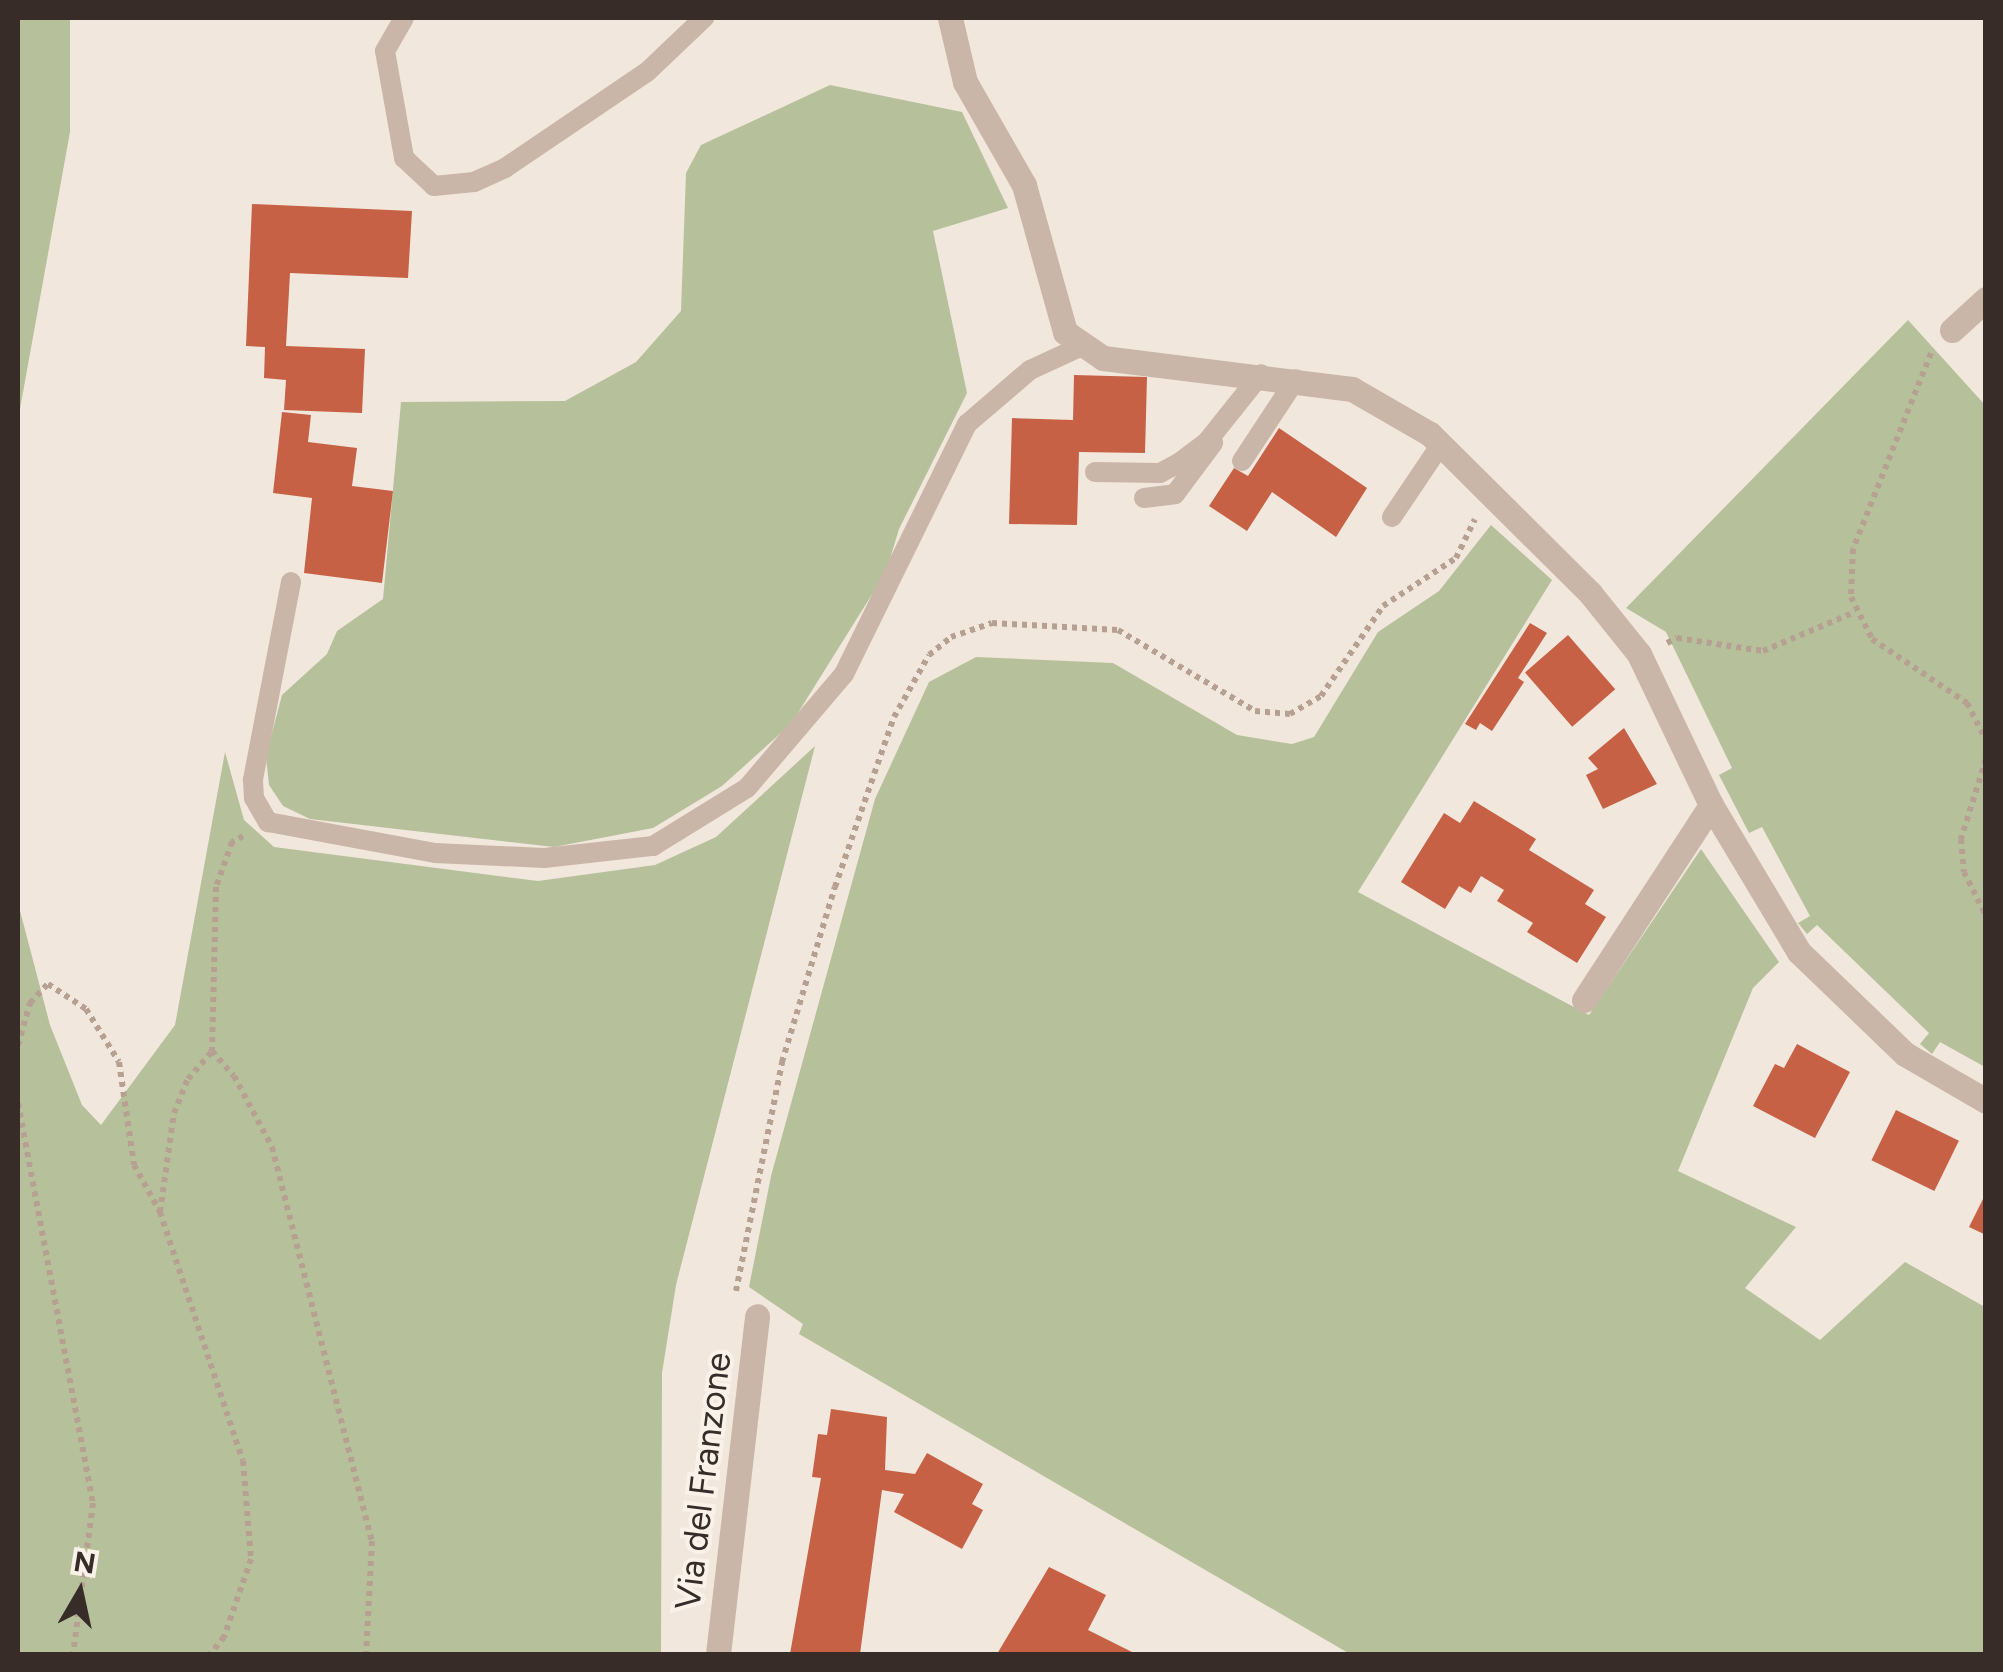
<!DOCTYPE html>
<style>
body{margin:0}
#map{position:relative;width:2003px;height:1672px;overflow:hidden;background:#f2e7dc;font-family:Figtree,sans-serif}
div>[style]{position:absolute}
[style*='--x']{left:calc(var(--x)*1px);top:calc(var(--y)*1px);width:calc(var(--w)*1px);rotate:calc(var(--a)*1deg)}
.green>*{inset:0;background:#b6c19c}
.building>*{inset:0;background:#c66146;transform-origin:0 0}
.path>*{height:6px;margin-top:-3px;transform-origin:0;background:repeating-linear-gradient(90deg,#b6a092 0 5px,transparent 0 10px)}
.lane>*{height:20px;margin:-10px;padding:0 10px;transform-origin:10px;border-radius:10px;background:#cab6a8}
.street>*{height:25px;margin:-12.5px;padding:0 12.5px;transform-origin:12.5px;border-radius:12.5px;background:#cab6a8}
span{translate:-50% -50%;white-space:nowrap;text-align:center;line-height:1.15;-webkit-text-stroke:8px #faf1e9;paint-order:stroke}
.street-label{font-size:35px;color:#372c28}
.frame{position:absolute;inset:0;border:20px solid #372c28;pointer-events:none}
.north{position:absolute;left:30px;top:1542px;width:100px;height:100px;-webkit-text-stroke:8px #faf1e9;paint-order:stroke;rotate:9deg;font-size:28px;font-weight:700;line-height:40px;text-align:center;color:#372c28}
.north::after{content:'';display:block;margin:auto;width:35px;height:45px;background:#372c28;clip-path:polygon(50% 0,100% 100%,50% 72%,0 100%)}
</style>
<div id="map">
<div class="green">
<div style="clip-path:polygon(18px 18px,70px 18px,70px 132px,18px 420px)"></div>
<div style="clip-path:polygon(830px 85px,962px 112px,1008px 208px,933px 231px,967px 393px,899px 529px,886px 572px,791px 724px,722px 786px,653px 828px,554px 847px,310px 819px,283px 806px,269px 785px,266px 756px,282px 695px,327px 654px,337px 631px,383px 599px,401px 402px,565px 401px,636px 362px,681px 311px,686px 173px,701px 145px)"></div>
<div style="clip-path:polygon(1908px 320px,1985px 405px,1985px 1067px,1940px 1042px,1932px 1054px,1920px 1044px,1929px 1033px,1817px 925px,1807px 934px,1798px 923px,1810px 916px,1762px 827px,1749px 833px,1719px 775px,1732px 768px,1666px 632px,1626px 608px)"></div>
<div style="clip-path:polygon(1491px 525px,1552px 580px,1358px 892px,1589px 1015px,1701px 849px,1779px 962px,1753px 988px,1678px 1171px,1796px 1227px,1745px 1288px,1820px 1340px,1905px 1262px,1985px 1307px,1985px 1654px,1350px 1654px,799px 1334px,803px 1324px,749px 1287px,771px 1176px,875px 799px,929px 682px,976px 657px,1113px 663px,1237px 735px,1292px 744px,1314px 737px,1378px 632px,1439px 591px)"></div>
<div style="clip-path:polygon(815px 746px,676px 1285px,662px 1373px,661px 1654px,18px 1654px,18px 903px,50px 1025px,82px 1105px,101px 1125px,175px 1025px,225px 752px,244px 820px,274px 847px,538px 881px,655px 865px,716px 837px)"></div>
</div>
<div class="building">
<div style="clip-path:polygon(252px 204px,412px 211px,408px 278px,290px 273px,286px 346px,365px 349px,362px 413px,284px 410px,286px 380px,264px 378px,265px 347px,246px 346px)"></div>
<div style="clip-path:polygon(1074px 375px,1147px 377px,1145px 453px,1079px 452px,1077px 525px,1009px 524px,1012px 418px,1073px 420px)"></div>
<div style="clip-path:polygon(282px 412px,311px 415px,308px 442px,357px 448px,352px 486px,393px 491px,382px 583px,304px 573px,312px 498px,273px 493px)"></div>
<div style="clip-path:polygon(1279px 428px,1367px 488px,1336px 537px,1272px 492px,1247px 531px,1209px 506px,1234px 468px,1248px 476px)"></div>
<div style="clip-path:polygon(1530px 623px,1547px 633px,1518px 678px,1524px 682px,1492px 731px,1480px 723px,1476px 730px,1465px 724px)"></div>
<div style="left:1568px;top:635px;width:72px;height:57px;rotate:49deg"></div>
<div style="clip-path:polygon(1624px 728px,1657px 784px,1603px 809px,1586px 775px,1598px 769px,1588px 758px)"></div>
<div style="clip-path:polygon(1474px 801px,1536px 839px,1529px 850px,1594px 890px,1585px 904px,1606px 917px,1577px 963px,1527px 932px,1533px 923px,1497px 901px,1504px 890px,1481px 876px,1471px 893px,1459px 886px,1445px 909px,1401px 882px,1444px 813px,1460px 823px)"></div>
<div style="clip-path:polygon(1797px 1044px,1850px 1072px,1815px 1138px,1753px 1106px,1775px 1064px,1784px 1068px)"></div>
<div style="left:1896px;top:1110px;width:70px;height:56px;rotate:26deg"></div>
<div style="clip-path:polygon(1986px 1193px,1986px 1235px,1969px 1227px)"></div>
<div style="clip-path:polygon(831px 1409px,887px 1417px,885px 1470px,915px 1474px,927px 1453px,983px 1484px,972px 1504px,983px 1510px,962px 1549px,894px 1512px,904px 1494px,882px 1490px,860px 1654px,790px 1654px,821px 1478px,812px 1477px,818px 1434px,827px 1435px)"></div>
<div style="clip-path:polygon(1049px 1567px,1106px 1595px,1088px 1630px,1136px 1654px,997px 1654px)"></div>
</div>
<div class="path">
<div style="--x:1931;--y:353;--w:211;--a:111.7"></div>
<div style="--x:1853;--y:549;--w:48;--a:92.4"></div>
<div style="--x:1851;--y:597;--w:47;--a:63.4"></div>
<div style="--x:1872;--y:639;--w:115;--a:34"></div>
<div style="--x:1967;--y:703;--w:42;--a:62.8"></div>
<div style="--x:1667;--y:643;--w:11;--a:-27"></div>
<div style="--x:1677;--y:638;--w:87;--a:8.6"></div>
<div style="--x:1763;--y:651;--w:100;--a:-23"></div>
<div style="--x:1986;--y:759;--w:84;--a:107.4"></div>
<div style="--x:1961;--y:839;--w:33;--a:85"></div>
<div style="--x:1964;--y:872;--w:49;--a:63.4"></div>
<div style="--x:243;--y:836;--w:13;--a:151"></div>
<div style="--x:232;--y:842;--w:48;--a:109.6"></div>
<div style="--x:216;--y:887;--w:164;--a:91.4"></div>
<div style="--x:212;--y:1051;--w:33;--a:49"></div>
<div style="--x:234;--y:1076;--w:81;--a:61.8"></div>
<div style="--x:272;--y:1147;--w:406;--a:75.8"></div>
<div style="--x:372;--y:1541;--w:113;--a:93"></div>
<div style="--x:18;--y:1045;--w:44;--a:-74.1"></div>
<div style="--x:30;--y:1003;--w:26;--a:-47"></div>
<div style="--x:48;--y:984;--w:45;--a:33.3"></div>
<div style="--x:86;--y:1009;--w:62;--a:58.1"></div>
<div style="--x:119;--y:1062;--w:104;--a:81.7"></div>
<div style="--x:134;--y:1165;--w:54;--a:61"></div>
<div style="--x:160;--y:1212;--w:262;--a:71.6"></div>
<div style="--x:243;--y:1461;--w:98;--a:85.3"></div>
<div style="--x:251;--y:1559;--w:83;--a:109.1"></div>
<div style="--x:224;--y:1637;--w:22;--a:129"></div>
<div style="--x:18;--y:1103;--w:407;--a:79.4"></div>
<div style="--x:93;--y:1503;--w:152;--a:97.5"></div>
<div style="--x:160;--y:1212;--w:100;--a:-82"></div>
<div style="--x:174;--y:1113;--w:37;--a:-68"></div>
<div style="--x:188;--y:1079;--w:37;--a:-49"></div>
<div style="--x:736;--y:1291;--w:234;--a:-78.6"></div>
<div style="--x:782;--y:1062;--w:183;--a:-73.2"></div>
<div style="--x:835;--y:887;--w:180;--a:-70.9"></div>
<div style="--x:894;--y:717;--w:71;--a:-60.6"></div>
<div style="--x:929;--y:655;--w:28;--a:-39"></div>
<div style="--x:951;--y:637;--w:43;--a:-18.9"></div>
<div style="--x:992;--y:623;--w:126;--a:3.2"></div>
<div style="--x:1118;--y:630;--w:159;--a:30.6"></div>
<div style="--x:1255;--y:711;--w:35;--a:5"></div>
<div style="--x:1290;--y:714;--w:36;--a:-30"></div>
<div style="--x:1321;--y:696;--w:109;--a:-55.4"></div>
<div style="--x:1383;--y:606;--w:87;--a:-33.3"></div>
<div style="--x:1456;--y:558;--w:43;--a:-64"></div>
</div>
<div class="lane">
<div style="--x:404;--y:18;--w:38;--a:120"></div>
<div style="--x:385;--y:51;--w:109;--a:79.9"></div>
<div style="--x:404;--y:158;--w:41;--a:43"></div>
<div style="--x:434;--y:186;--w:40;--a:-5.7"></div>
<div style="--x:474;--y:182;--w:34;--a:-24"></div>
<div style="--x:505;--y:168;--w:171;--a:-34.1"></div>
<div style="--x:647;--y:72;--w:79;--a:-43.5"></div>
<div style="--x:1242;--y:461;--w:98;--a:-56.6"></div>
<div style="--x:1095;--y:472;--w:65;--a:0.9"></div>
<div style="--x:1160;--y:473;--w:21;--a:-28"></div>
<div style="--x:1179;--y:463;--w:34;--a:-37"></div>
<div style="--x:1206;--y:443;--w:88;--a:-51.4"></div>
<div style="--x:1144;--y:498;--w:31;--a:-7"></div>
<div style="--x:1175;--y:494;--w:64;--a:-53.3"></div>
<div style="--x:1392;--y:517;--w:88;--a:-56.1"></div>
<div style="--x:291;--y:582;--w:202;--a:100.9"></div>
<div style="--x:253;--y:780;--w:18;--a:87"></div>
<div style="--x:254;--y:798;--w:28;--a:60"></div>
<div style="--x:268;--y:822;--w:170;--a:10.5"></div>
<div style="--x:435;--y:853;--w:109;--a:2.6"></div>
<div style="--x:544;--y:858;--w:110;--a:-6.3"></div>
<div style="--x:653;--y:846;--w:110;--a:-31.7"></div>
<div style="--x:747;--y:788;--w:150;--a:-49.6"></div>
<div style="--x:844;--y:674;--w:279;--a:-63.8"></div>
<div style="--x:967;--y:424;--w:83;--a:-40.6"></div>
<div style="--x:1030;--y:370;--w:60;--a:-24.8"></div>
</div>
<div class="street">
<div style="--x:950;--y:18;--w:66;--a:76.8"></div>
<div style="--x:965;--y:82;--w:119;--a:60.2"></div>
<div style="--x:1024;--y:185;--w:153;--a:74.4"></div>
<div style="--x:1065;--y:332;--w:46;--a:34.4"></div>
<div style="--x:1103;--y:358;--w:251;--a:7.1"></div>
<div style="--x:1352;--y:389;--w:90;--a:30"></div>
<div style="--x:1430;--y:434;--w:226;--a:44.8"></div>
<div style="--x:1590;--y:593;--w:78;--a:51.2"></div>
<div style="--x:1639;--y:654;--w:167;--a:64.5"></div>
<div style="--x:1711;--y:805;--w:171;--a:59.1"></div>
<div style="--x:1799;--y:952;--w:147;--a:43.9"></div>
<div style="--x:1905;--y:1054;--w:94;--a:30.1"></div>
<div style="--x:1952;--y:330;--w:46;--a:-42.4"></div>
<div style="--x:1584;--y:1000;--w:233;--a:-56.9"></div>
<div style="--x:718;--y:1654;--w:340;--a:-83.4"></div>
</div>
<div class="street-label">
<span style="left:703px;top:1481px;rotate:-83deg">Via del Franzone</span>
</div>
<div class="frame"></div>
<div class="north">N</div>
</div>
